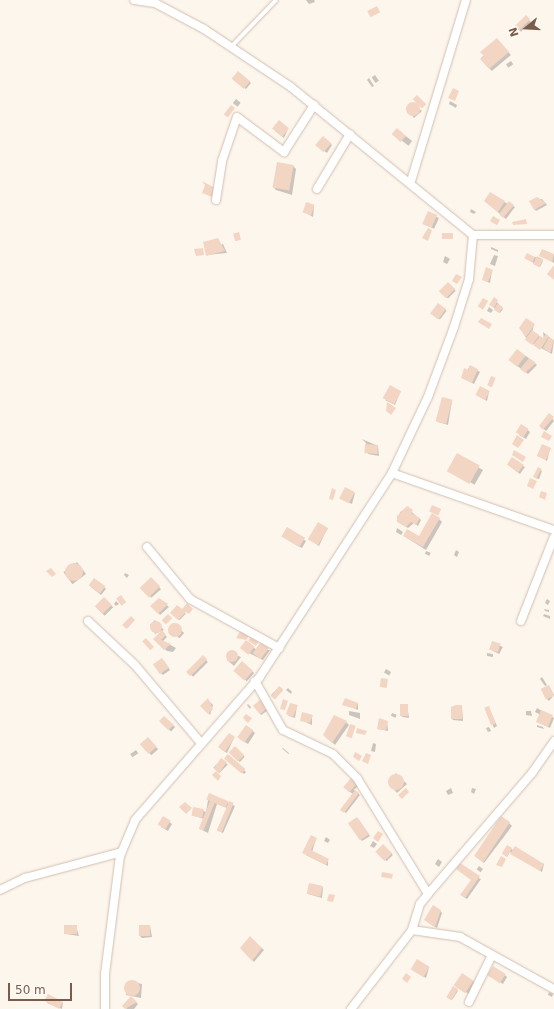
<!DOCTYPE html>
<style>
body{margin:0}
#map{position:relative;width:554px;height:1009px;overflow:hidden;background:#fdf6ec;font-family:"DejaVu Sans",sans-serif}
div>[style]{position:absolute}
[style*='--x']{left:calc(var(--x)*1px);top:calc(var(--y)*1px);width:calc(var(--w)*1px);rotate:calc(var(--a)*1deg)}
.shadow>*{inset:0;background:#0003;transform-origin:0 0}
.building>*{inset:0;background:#f3d5c3;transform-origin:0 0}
.round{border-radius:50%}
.roads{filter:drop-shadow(0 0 1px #d1beb0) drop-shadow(0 0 1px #d1beb0)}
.lane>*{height:4px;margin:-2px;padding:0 2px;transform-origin:2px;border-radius:2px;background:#fff}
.street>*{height:8px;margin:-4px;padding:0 4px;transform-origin:4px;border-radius:4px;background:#fff}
span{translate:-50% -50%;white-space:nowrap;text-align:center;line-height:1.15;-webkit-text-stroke:3.5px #fffaf3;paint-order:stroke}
.north{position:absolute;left:506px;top:8px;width:40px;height:40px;-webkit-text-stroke:3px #fffaf3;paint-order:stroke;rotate:252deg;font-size:11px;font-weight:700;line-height:16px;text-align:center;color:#7a5c4d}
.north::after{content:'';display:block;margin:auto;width:14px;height:18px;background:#7a5c4d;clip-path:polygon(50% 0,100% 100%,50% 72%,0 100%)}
.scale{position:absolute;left:8px;top:983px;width:64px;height:18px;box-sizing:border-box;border:2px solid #7a5c4d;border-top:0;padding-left:5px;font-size:12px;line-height:14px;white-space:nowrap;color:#7a5c4d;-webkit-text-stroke:3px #fffaf3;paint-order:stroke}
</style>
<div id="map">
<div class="shadow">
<div style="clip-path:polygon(306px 0,314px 0,315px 2px,309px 4px)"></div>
<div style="left:526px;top:17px;width:7px;height:14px;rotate:45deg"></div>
<div style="left:500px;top:42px;width:17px;height:25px;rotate:50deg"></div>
<div style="left:511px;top:61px;width:4px;height:6px;rotate:56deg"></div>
<div style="left:375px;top:75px;width:7px;height:4px;rotate:56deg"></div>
<div style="clip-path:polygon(369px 78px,374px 86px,372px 87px,367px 80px)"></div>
<div style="clip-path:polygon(233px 79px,249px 81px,251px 83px,246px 89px)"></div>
<div style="left:236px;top:99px;width:6px;height:5px;rotate:39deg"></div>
<div style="clip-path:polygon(450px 101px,457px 105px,456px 108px,449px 104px)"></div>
<div style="clip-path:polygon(411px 103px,422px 111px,414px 118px,406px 108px)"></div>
<div style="clip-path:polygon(288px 129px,284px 138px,275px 131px)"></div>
<div style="left:398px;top:130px;width:18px;height:6px;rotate:38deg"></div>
<div style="clip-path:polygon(323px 138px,332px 145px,327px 153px,319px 147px)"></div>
<div style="clip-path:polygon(293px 166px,296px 169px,292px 195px,276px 190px,273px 187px)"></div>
<div style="clip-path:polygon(542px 199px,547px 205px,536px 211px,531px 202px)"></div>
<div style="clip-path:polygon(504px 202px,515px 207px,506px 219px,487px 203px)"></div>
<div style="clip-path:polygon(314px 206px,313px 217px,304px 212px)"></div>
<div style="clip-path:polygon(471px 209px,476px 212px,474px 214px,470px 212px)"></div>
<div style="left:428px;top:213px;width:12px;height:12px;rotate:24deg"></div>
<div style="clip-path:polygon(223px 244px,227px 253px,207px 255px,220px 245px)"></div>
<div style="clip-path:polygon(491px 247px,498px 250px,498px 252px,491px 249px)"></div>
<div style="clip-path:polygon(542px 250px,554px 255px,554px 263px,540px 255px)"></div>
<div style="clip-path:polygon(494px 255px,498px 256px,495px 266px,490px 264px)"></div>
<div style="clip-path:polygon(445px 256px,450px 259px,447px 264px,443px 262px)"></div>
<div style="clip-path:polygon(537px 257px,543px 261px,540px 267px,526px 258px)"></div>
<div style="clip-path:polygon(492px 271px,490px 283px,485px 281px,483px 279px)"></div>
<div style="left:448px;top:283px;width:11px;height:11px;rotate:45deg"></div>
<div style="clip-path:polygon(494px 299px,503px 309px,500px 313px,491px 305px)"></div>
<div style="left:438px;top:304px;width:11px;height:11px;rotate:38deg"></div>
<div style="clip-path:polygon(489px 307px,493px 310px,491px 313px,487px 311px)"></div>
<div style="clip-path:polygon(534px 325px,532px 332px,544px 339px,543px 332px,554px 341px,552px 354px,528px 341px,520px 328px)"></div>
<div style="clip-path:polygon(526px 356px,537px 365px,528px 374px,512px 362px)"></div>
<div style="clip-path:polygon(470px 366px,480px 372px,474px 384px,462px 378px)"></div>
<div style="clip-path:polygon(400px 392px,395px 405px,385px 400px)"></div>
<div style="clip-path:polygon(489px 392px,487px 401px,478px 396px)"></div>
<div style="clip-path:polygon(452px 401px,448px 425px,438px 422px,436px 421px)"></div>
<div style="clip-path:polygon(549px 414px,554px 421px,546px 431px,540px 426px)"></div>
<div style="clip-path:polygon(522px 425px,530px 432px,526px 439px,519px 435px)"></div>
<div style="clip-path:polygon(362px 439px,378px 446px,379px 456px,368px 454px,366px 443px)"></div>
<div style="clip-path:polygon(550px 449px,547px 461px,538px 455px)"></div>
<div style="left:457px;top:455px;width:30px;height:17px;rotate:30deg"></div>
<div style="clip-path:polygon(508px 465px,523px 466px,525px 467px,520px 474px)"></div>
<div style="clip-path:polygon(538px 468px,542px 471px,539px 479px,535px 478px)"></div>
<div style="clip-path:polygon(355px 493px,352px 504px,343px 500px)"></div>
<div style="clip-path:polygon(407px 508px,421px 520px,418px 526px,414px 523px,408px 528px,398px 522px,400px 512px)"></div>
<div style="clip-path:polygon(439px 519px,442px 522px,426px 550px,407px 538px,419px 538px)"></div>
<div style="clip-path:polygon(397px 528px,403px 532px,401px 535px,396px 532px)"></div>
<div style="clip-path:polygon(287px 529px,306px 541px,302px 548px,285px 538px)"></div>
<div style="clip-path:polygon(327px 529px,319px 546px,310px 540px)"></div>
<div style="clip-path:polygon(456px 550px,459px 552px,457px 557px,454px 555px)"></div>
<div style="left:426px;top:551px;width:5px;height:3px;rotate:22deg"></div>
<div style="left:77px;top:562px;width:15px;height:17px;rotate:53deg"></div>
<div style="clip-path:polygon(125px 573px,129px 575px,127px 578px,124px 575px)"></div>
<div style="left:151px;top:578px;width:15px;height:13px;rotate:48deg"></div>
<div style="clip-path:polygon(91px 587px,104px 587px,106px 589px,101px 595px)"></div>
<div style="left:104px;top:598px;width:13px;height:12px;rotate:45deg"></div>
<div style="clip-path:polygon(159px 599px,169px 607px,160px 615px,152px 606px)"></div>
<div style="clip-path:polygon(547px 599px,550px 601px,548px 605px,545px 603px)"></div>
<div style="clip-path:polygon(116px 601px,119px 604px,116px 606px,114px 604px)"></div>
<div style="left:178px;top:606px;width:11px;height:9px;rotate:45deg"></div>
<div style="clip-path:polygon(544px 609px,549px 610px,549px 612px,545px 611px)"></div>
<div style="clip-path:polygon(544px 614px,550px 616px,550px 619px,543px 616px)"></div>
<div style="clip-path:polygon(155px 620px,164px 630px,155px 634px,150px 625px)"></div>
<div style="left:173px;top:623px;width:15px;height:7px;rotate:42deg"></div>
<div style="clip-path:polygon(162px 632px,167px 637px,163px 641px,176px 648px,173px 652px,167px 651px,155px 639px)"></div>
<div style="clip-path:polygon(246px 642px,257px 650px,270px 650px,263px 660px,243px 650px)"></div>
<div style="left:493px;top:642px;width:11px;height:8px;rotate:27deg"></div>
<div style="clip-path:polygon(229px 652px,241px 657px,234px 666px,227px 660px)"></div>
<div style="clip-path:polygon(487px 653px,493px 654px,493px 657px,487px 656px)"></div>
<div style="left:203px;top:657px;width:7px;height:21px;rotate:45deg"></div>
<div style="clip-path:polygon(164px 661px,170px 670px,163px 675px,161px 673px)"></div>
<div style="left:243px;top:663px;width:15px;height:11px;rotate:42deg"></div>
<div style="left:386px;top:669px;width:6px;height:4px;rotate:31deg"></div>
<div style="clip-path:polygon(542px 677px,547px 685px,545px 686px,540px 679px)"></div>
<div style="clip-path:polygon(549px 686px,554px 695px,549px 701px,547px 699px)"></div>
<div style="clip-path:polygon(279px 687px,283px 690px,275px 699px,271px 695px)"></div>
<div style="clip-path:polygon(288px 688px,292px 692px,291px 694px,286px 690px)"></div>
<div style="clip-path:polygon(208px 700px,213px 705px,210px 715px,202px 706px)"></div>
<div style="clip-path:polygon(358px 703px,358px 710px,343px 704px)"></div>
<div style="clip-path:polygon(248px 704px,251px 707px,250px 709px,247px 705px)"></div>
<div style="clip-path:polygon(253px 705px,270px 709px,261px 715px)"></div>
<div style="clip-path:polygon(407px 705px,409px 718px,403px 717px,401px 716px)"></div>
<div style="clip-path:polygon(297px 706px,295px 718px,289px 716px,287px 714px)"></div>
<div style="clip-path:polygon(462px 706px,463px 721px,453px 720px,452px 719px)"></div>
<div style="clip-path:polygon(489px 708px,497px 726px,494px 728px,486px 709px)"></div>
<div style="clip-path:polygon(537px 708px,554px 718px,550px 728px,538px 722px,541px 715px,535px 712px)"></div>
<div style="clip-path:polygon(349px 711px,360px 713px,360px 719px,349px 715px)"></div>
<div style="clip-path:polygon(526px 711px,531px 711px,532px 716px,526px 715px)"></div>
<div style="left:392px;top:713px;width:5px;height:3px;rotate:22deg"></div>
<div style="clip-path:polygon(312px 716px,312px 725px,301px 720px)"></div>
<div style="left:164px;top:717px;width:15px;height:6px;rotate:42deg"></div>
<div style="clip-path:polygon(387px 721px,388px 731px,378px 729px)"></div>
<div style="clip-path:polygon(346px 722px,349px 725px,335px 745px,324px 735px)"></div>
<div style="clip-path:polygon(537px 725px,543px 727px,544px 729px,537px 727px)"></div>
<div style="clip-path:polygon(246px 726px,255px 733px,248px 744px,240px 739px)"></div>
<div style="clip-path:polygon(489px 727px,491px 731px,488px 732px,486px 728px)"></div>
<div style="left:148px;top:738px;width:15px;height:9px;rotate:48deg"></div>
<div style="clip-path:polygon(234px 738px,227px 753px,221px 749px)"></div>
<div style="clip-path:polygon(373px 743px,376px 744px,375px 752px,371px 751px)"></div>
<div style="left:235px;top:748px;width:13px;height:7px;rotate:42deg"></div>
<div style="left:283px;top:748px;width:8px;height:1px;rotate:40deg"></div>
<div style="left:136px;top:750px;width:4px;height:7px;rotate:56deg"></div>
<div style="clip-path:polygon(228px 755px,246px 772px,244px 774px,226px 758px)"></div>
<div style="left:222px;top:759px;width:8px;height:12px;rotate:45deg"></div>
<div style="clip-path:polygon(396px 773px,407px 784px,397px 793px,388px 782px)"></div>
<div style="clip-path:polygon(351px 780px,358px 786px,354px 790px,360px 795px,346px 813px,341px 809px,353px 794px,347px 790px)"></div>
<div style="clip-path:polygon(451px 788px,453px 793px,448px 795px,446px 791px)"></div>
<div style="clip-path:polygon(472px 788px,476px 789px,474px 794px,471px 792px)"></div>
<div style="clip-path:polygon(209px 794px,235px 806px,223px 833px,217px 830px,227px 808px,217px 804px,208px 833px,202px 830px,204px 819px,192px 815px,194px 808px,206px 812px)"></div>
<div style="clip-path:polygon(164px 818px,172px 824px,168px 831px,161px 827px)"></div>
<div style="clip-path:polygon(359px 820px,370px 836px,362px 841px,349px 824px)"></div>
<div style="clip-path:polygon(509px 823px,512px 826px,484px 863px,476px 857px)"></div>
<div style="clip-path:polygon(326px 837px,330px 840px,328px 843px,324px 841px)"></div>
<div style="clip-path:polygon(316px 839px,312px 852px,328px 860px,328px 866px,306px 855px)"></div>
<div style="clip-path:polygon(373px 841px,377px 844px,374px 848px,370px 846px)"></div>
<div style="left:383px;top:845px;width:14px;height:9px;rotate:45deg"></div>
<div style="clip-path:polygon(507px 847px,544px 864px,542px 872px,510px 852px,507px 857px,503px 854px)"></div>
<div style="clip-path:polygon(438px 859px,442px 862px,439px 867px,435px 864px)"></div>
<div style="left:479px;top:866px;width:5px;height:4px;rotate:37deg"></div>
<div style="clip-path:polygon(457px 869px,481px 879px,467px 899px,461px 895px,472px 880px)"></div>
<div style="clip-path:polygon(323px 887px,322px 898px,308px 894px)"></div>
<div style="clip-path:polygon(440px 911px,442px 913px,437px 928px,427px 922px)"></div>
<div style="clip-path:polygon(76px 926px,79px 936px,66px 934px)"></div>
<div style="clip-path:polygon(150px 926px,152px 937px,142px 938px,140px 936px)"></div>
<div style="clip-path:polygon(250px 938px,264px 950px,254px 962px,241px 948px)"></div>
<div style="clip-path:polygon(429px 968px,426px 978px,414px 971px)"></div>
<div style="clip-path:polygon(463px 975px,476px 983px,469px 994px,458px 987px)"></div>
<div style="clip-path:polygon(489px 975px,505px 975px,507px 977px,503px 984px)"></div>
<div style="clip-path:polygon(128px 981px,142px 984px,141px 998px,126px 995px)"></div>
<div style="clip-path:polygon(453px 988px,458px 991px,452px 1000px,448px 997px)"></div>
<div style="clip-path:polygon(549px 992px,553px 994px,552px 997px,548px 995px)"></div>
<div style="clip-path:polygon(48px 995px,63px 1003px,62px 1009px,47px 1003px)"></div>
<div style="clip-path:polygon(131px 997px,138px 1004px,134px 1009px,127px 1009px,123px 1006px)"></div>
</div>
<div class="building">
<div style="left:377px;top:6px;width:7px;height:11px;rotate:63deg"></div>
<div style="left:526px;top:15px;width:6px;height:16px;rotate:45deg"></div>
<div style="clip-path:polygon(497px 38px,509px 52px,489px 69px,480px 59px,484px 56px,480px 52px)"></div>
<div style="left:238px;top:71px;width:16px;height:10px;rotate:40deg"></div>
<div style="clip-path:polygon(453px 88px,459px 91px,455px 101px,448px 98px)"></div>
<div style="left:417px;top:95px;width:13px;height:6px;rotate:45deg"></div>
<div class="round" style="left:406px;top:102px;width:14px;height:14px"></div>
<div style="left:231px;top:105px;width:5px;height:12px;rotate:37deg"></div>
<div style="left:279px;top:120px;width:13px;height:11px;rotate:39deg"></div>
<div style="left:397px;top:128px;width:12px;height:8px;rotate:42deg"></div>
<div style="left:323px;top:136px;width:11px;height:12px;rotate:41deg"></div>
<div style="left:277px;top:162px;width:17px;height:26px;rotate:10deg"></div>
<div style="clip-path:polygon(202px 181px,215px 188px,212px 197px,202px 193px,205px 185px)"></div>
<div style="clip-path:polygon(490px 192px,505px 201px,498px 212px,484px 201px)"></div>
<div style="clip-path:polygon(537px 197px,546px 203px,534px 210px,529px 201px)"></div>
<div style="clip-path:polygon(509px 201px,514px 205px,503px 218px,499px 214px)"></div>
<div style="left:306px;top:202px;width:9px;height:11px;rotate:18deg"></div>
<div style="left:428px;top:211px;width:10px;height:14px;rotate:24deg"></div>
<div style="left:493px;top:216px;width:8px;height:6px;rotate:30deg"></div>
<div style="clip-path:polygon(526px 219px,527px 224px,513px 225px,512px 222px)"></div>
<div style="clip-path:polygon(428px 228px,432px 230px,428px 241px,422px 238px)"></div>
<div style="left:239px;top:232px;width:8px;height:6px;rotate:76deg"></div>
<div style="left:442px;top:233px;width:11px;height:6px"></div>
<div style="clip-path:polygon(218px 238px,225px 251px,206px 256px,203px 242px)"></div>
<div style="clip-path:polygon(203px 248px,204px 255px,196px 256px,194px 249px)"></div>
<div style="clip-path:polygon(542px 249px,554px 254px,552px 262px,539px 256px)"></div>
<div style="left:527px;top:253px;width:9px;height:6px;rotate:27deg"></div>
<div style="left:537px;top:256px;width:7px;height:9px;rotate:27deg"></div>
<div style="clip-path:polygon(554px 265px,554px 280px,547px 274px)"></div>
<div style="clip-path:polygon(486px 267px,493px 270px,488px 282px,482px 280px)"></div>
<div style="clip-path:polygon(456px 274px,462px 277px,457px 284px,452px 281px)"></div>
<div style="left:448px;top:282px;width:10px;height:13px;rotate:45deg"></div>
<div style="clip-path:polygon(494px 297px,498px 300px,494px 308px,489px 305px)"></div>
<div style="left:483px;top:298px;width:6px;height:10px;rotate:31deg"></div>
<div style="left:438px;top:303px;width:10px;height:13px;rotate:37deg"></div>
<div style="clip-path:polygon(497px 304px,503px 307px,499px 313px,494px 310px)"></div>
<div style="clip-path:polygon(481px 318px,492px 324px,489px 329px,478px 322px)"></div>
<div style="clip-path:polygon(526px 318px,535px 324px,526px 337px,519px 328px)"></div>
<div style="left:532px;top:330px;width:9px;height:12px;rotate:36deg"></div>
<div style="clip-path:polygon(546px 334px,549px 336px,540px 350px,533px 345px,540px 336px,543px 338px)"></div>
<div style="clip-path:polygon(549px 337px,554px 340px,550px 353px,543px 348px)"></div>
<div style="left:517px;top:349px;width:11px;height:14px;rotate:38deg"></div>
<div style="clip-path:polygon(529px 358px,536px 363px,525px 373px,520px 369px)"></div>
<div style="clip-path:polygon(470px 365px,478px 369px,472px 383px,461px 378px,464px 368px,468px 370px)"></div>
<div style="left:491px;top:376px;width:5px;height:10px;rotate:22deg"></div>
<div style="left:390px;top:385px;width:13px;height:15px;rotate:29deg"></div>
<div style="left:480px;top:386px;width:11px;height:10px;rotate:27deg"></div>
<div style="left:442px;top:397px;width:11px;height:25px;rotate:15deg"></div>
<div style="clip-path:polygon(387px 402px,396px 408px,391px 415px,386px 411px)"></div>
<div style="clip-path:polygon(549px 413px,554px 417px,543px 430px,539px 426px)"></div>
<div style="left:521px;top:424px;width:9px;height:10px;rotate:32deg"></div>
<div style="clip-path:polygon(544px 431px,552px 436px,549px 441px,541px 437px)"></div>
<div style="clip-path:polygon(517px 435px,524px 440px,518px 448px,512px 444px)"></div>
<div style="left:365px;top:444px;width:13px;height:9px;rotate:4deg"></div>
<div style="left:542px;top:444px;width:10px;height:13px;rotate:24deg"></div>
<div style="clip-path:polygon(514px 450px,526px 457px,523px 462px,512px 455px)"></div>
<div style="left:457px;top:453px;width:26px;height:21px;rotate:29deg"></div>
<div style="left:512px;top:457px;width:14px;height:9px;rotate:34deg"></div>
<div style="left:538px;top:467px;width:4px;height:11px;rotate:27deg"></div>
<div style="clip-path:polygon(530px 478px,537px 481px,533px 489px,527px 486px)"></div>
<div style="left:345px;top:487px;width:11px;height:13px;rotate:27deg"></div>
<div style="clip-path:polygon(332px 488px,336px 490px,333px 500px,329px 499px)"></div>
<div style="clip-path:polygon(541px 491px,547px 493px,545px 500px,539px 497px)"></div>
<div style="left:432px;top:505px;width:10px;height:7px;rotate:24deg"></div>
<div style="clip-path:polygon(407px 506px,413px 510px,411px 513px,420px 518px,416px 525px,411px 522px,406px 527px,397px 522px,397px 516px)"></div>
<div style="clip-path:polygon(432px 513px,440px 518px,423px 547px,403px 536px,407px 529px,419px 536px)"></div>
<div style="left:318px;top:522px;width:12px;height:20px;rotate:31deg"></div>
<div style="left:287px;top:527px;width:21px;height:11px;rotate:31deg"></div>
<div class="round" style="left:65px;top:563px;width:18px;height:18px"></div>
<div style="clip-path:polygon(51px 568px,56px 574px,52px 577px,46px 571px)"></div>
<div style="left:151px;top:577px;width:13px;height:16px;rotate:45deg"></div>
<div style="left:94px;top:578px;width:14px;height:9px;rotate:36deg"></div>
<div style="left:121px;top:595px;width:9px;height:6px;rotate:54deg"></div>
<div style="left:104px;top:597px;width:11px;height:13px;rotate:45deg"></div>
<div style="clip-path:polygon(159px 598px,168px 604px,158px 614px,150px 606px)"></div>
<div style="clip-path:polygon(187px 603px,193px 609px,189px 614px,186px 612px,178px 620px,170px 613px,177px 605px,182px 609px)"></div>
<div style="left:168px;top:614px;width:6px;height:9px;rotate:45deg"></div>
<div style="clip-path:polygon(131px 616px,135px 620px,127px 629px,122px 625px)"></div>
<div class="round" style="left:150px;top:621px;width:12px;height:12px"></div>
<div class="round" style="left:168px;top:623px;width:14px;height:14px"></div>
<div style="clip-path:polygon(162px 630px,166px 635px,161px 640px,171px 644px,164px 650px,153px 639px)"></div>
<div style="clip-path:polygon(241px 630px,249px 636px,246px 640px,236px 638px)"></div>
<div style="left:252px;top:635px;width:9px;height:7px;rotate:32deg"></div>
<div style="left:146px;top:638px;width:12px;height:5px;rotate:48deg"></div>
<div style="left:246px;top:640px;width:11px;height:10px;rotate:38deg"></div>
<div style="left:492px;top:641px;width:9px;height:9px;rotate:18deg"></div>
<div style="left:261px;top:642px;width:10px;height:14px;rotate:37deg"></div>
<div class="round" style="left:226px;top:650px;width:12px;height:12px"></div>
<div style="left:203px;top:655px;width:6px;height:24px;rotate:45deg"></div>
<div style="left:162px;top:658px;width:12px;height:11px;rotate:55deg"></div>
<div style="left:242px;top:661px;width:15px;height:13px;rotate:42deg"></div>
<div style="left:381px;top:678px;width:7px;height:9px;rotate:8deg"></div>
<div style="left:549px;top:685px;width:12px;height:9px;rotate:66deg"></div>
<div style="left:279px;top:686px;width:5px;height:13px;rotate:37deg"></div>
<div style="clip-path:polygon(208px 698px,213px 709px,208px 714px,200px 706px)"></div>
<div style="left:262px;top:698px;width:11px;height:12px;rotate:49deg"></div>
<div style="clip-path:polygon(345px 698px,358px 703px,356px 709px,342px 705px)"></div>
<div style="clip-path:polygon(283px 699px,288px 701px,285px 710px,280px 709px)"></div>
<div style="clip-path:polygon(290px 703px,298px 705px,293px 717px,286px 714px)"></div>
<div style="left:400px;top:704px;width:8px;height:12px"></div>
<div style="clip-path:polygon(456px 705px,462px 705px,462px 719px,451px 719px,451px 707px)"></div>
<div style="left:489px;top:706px;width:19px;height:5px;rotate:69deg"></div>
<div style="left:541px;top:710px;width:13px;height:13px;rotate:23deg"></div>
<div style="clip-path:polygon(302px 712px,313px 715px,310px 723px,300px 721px)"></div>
<div style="clip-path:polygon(246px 714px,252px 718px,248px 723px,243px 718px)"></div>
<div style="clip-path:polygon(334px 715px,347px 721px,332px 743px,323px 735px)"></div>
<div style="clip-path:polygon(164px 716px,174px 725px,168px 730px,159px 721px)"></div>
<div style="clip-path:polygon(379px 718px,388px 721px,386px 730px,377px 729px)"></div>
<div style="left:350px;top:724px;width:6px;height:13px;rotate:18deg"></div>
<div style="left:246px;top:725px;width:9px;height:15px;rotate:36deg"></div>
<div style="clip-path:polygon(357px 728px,367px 731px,365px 735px,356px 733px)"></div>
<div style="clip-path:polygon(229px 733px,235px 737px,225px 752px,218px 747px)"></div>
<div style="left:148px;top:737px;width:13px;height:11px;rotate:48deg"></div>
<div style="left:235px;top:746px;width:13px;height:9px;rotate:45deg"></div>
<div style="clip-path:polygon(355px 752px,362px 756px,359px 761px,353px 757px)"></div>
<div style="clip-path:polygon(366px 753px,371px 755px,368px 764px,362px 761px)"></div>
<div style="left:228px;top:754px;width:23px;height:6px;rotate:41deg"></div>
<div style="left:221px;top:758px;width:7px;height:13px;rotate:34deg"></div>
<div style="clip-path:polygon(216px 771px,221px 776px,218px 781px,212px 775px)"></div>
<div class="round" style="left:388px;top:774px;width:16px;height:16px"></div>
<div style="left:351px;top:778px;width:8px;height:12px;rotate:40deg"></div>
<div style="clip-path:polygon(406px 788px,409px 792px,402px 799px,398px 795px)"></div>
<div style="left:355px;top:790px;width:5px;height:25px;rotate:37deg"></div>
<div style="left:209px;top:793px;width:21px;height:7px;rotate:23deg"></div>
<div style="left:210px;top:801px;width:5px;height:30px;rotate:22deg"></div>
<div style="left:229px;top:801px;width:5px;height:32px;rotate:22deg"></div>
<div style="clip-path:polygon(185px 802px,192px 808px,186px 814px,179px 807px)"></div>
<div style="left:193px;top:807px;width:11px;height:9px;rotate:10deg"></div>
<div style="left:163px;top:816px;width:9px;height:10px;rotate:32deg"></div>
<div style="left:501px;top:816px;width:11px;height:48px;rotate:34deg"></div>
<div style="left:357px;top:817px;width:21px;height:11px;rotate:55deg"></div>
<div style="clip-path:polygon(378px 831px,383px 834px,378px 842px,373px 838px)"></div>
<div style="clip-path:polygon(311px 835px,317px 838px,311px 850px,329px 859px,326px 865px,302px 853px)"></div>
<div style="left:383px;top:844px;width:13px;height:11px;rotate:45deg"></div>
<div style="left:507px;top:845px;width:6px;height:10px;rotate:31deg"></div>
<div style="clip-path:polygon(515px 846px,544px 864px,540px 871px,510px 854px)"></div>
<div style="clip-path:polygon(501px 856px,506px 859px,502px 867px,496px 865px)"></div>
<div style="clip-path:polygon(460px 863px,480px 876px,465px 898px,460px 895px,471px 880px,456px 869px)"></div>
<div style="left:382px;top:872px;width:11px;height:5px;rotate:10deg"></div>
<div style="left:309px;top:883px;width:14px;height:11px;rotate:12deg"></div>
<div style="clip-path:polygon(329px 894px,335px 895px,333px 902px,327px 901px)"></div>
<div style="clip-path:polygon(433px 905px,441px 910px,435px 927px,424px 920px)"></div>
<div style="left:77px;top:925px;width:9px;height:13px;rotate:90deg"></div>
<div style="left:139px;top:925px;width:11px;height:11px"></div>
<div style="clip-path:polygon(250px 936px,262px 948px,252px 961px,240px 948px)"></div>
<div style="left:417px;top:959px;width:15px;height:12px;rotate:32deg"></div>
<div style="left:493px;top:966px;width:15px;height:11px;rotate:32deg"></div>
<div style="clip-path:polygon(406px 973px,411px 977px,407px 983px,402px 979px)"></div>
<div style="left:462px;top:973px;width:14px;height:15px;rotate:34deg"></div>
<div class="round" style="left:124px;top:980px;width:16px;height:16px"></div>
<div style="left:453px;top:986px;width:6px;height:13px;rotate:31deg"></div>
<div style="left:48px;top:994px;width:17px;height:8px;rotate:28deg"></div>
<div style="clip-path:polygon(131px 996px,137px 1002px,125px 1009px,122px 1006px)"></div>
</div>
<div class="roads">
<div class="lane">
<div style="--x:231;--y:47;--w:65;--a:-46.2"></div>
</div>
<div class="street">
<div style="--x:411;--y:181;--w:189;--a:-73.1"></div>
<div style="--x:317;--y:189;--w:64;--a:-59"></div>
<div style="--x:216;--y:200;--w:39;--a:-81"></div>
<div style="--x:222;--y:161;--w:46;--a:-71.2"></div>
<div style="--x:237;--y:117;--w:59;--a:36.7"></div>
<div style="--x:284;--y:152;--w:56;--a:-57.4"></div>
<div style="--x:473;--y:235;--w:81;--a:0"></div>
<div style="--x:392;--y:473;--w:172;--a:19.4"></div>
<div style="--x:147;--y:547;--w:67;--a:50.4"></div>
<div style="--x:190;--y:599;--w:102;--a:28.8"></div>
<div style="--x:88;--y:621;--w:64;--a:43.1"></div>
<div style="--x:135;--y:665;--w:102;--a:49.8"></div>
<div style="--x:521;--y:621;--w:90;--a:-68.6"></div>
<div style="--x:255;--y:681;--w:56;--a:60.3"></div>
<div style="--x:283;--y:730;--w:55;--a:25.6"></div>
<div style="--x:333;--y:754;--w:34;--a:45"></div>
<div style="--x:357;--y:778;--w:136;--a:58.5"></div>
<div style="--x:0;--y:890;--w:28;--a:-26"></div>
<div style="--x:25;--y:878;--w:100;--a:-15"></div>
<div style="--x:412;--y:930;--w:49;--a:8.3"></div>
<div style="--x:460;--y:937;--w:107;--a:29"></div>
<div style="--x:469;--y:1002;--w:52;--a:-63.9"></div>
<div style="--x:105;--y:1009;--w:35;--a:-90"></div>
<div style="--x:105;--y:974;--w:119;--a:-82.8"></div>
<div style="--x:120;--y:856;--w:39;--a:-67"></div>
<div style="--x:135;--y:820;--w:189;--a:-48.9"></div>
<div style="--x:259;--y:678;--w:244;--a:-57"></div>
<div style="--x:392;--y:473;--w:84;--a:-64.7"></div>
<div style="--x:428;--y:397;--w:75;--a:-69.6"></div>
<div style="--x:454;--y:327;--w:50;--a:-72.6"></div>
<div style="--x:469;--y:279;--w:44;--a:-84.8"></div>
<div style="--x:473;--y:235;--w:235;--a:-140.9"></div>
<div style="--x:291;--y:87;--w:105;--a:-146.3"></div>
<div style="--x:204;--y:29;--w:55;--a:-152"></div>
<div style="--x:155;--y:3;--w:21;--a:-172"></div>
<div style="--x:351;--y:1009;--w:100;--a:-52.3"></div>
<div style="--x:412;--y:930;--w:27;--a:-73"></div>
<div style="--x:420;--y:904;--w:13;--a:-51"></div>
<div style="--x:428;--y:894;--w:160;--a:-49.3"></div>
<div style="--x:532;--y:773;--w:39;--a:-55"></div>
</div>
</div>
<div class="north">N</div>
<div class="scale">50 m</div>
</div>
